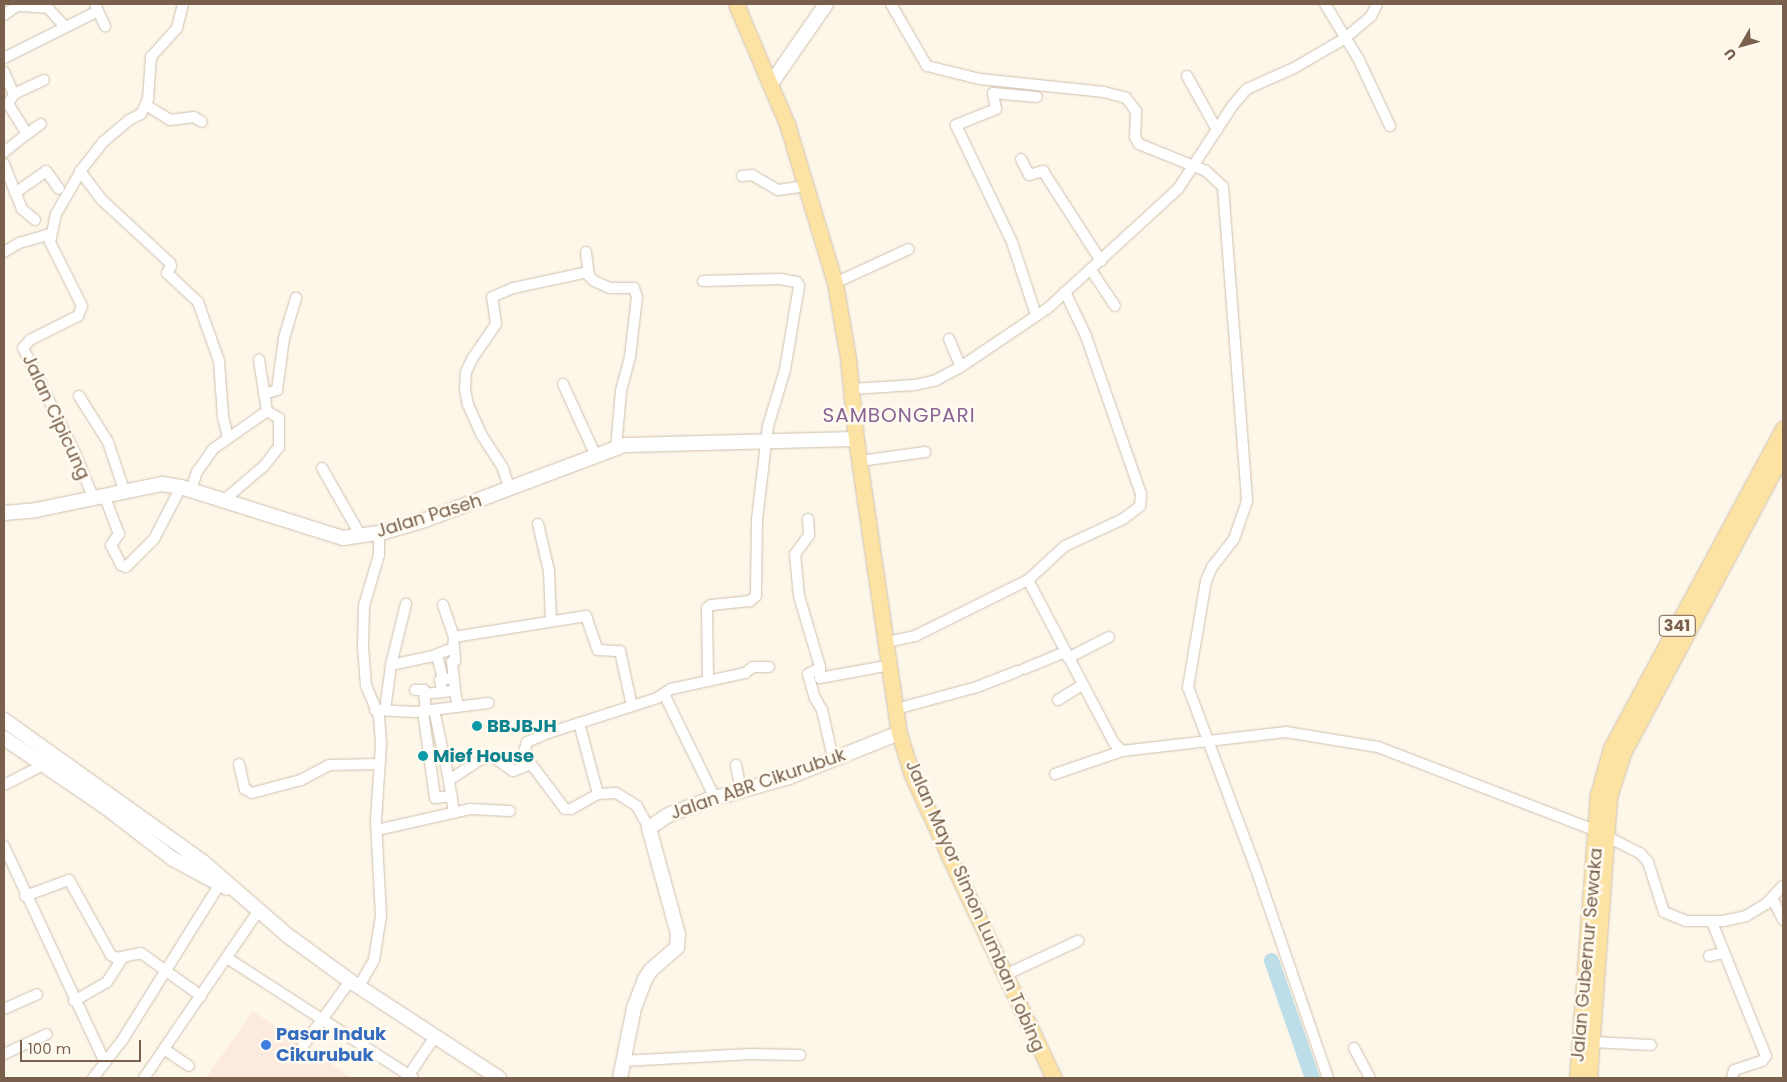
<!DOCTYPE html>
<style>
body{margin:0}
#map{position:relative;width:1787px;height:1082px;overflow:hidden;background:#fdf7ea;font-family:Poppins,sans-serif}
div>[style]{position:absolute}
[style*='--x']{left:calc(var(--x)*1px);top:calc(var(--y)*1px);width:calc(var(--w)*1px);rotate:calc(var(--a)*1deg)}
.commercial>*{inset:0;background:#fdeade}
.river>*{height:15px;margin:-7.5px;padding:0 7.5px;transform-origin:7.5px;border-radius:7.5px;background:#bddee8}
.roads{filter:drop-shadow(0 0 1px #d0c0af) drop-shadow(0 0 1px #d0c0af)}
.street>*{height:10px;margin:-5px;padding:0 5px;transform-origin:5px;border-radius:5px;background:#fff}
.secondary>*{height:14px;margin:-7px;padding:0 7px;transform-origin:7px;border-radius:7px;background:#fff}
.primary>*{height:15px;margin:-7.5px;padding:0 7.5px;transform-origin:7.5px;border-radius:7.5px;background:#fce3a3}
.dots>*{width:14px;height:14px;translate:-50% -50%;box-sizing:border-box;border:2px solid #fffbf1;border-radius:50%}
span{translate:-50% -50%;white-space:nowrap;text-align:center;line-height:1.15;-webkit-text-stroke:5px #fffbf1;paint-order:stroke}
.shield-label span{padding:1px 4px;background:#fffbf1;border:1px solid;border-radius:4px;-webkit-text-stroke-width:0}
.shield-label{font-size:16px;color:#79604c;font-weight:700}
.street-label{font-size:18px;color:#79604c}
.culture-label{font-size:18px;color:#0d838f;font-weight:700}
.left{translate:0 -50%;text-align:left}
.shop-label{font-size:18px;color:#366cbe;font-weight:700}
.quarter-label{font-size:20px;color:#896595;letter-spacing:1px}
.frame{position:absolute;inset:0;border:5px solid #79604c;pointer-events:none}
.north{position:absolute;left:1717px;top:20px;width:50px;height:50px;-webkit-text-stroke:4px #fffbf1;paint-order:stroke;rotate:232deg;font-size:14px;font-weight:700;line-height:20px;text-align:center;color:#79604c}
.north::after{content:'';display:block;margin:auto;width:18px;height:22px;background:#79604c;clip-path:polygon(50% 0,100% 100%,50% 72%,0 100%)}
.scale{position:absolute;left:20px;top:1040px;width:121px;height:22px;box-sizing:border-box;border:2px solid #79604c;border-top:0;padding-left:6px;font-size:15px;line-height:18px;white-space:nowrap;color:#79604c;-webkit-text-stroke:4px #fffbf1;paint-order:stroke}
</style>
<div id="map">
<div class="commercial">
<div style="clip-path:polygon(253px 1011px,352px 1078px,206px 1078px)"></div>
</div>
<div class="river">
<div style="--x:1271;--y:960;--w:125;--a:70.8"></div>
</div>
<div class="roads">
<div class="street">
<div style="--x:891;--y:4;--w:72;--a:59.9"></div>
<div style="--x:927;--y:66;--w:55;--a:13.8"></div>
<div style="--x:980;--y:79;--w:125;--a:6"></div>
<div style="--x:1104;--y:92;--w:23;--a:15"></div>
<div style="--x:1126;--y:98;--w:16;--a:52"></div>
<div style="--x:1136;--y:111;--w:26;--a:92"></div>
<div style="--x:1135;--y:137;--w:8;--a:60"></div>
<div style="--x:1139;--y:144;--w:72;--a:21.9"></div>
<div style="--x:1206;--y:171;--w:23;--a:43"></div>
<div style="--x:1223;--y:187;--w:315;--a:85.6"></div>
<div style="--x:1247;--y:501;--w:40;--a:108.9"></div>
<div style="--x:1234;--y:539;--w:36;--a:128"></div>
<div style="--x:1212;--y:567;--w:15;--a:113"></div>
<div style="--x:1206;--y:581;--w:108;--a:99.6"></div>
<div style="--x:1188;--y:687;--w:191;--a:69.5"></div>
<div style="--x:1255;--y:866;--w:224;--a:71"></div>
<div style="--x:1325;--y:4;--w:66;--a:58.7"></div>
<div style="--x:1359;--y:60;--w:73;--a:64.8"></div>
<div style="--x:21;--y:6;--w:27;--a:4"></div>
<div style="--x:48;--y:8;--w:25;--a:48"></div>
<div style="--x:98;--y:11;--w:17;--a:65"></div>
<div style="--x:4;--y:15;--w:19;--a:-35"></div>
<div style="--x:4;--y:58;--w:105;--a:-26.6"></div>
<div style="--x:98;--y:11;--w:8;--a:-113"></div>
<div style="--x:4;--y:72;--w:24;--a:66"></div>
<div style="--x:14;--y:94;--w:33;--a:-25"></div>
<div style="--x:1187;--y:76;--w:62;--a:60.9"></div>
<div style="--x:146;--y:105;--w:28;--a:32"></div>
<div style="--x:170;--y:120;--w:24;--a:-7"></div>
<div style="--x:194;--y:117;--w:9;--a:32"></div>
<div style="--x:27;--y:134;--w:17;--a:-36"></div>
<div style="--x:4;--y:152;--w:29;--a:-38"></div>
<div style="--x:27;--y:134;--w:36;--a:-122"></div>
<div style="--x:8;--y:104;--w:12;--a:-59"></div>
<div style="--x:1021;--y:159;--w:18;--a:63"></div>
<div style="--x:1029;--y:175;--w:15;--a:-16"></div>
<div style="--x:1043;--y:171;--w:107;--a:57.2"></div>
<div style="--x:4;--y:164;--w:48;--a:68.2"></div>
<div style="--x:22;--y:209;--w:17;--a:40"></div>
<div style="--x:80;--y:171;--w:36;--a:53"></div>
<div style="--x:102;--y:200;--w:93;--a:42.8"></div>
<div style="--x:170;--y:263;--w:3;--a:72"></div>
<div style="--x:171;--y:266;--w:8;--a:120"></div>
<div style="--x:167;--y:273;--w:42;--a:43.1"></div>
<div style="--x:198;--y:302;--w:63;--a:70.4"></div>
<div style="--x:219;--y:361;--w:56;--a:85.9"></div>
<div style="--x:223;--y:417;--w:21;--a:76"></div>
<div style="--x:742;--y:176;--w:10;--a:-6"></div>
<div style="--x:752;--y:175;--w:30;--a:30"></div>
<div style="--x:778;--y:190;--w:27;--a:-8"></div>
<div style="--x:15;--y:193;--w:38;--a:-35"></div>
<div style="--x:46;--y:171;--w:22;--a:54"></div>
<div style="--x:4;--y:252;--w:17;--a:-31"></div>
<div style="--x:19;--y:243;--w:32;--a:-16"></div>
<div style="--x:586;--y:252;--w:24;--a:83"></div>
<div style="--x:589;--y:276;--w:7;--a:45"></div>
<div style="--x:594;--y:281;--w:17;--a:24"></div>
<div style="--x:610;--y:288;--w:24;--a:0"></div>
<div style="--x:634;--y:288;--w:9;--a:72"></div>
<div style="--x:637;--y:297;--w:60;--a:96.7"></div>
<div style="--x:630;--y:357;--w:35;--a:105"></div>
<div style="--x:621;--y:391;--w:57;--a:95"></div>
<div style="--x:1091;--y:270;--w:43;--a:56.3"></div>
<div style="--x:703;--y:281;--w:77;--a:-1.5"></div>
<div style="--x:780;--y:279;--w:17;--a:10"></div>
<div style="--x:797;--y:282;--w:4;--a:63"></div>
<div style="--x:799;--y:286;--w:85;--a:99.5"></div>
<div style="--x:785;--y:370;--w:59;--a:106.9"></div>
<div style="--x:768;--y:426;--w:95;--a:96.7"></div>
<div style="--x:757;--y:520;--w:76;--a:90.8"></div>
<div style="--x:756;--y:596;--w:8;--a:140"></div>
<div style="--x:750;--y:601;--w:39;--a:174"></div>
<div style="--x:711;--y:605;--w:5;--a:143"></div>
<div style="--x:707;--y:608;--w:73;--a:89.2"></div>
<div style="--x:835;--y:283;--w:81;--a:-24.7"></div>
<div style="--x:1036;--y:315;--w:77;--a:-108.2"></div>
<div style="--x:1012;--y:242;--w:130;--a:-115.6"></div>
<div style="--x:956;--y:125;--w:43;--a:-21.8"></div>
<div style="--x:996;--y:109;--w:16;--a:-101"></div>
<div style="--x:993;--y:93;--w:44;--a:5.2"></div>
<div style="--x:949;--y:339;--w:30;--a:67"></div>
<div style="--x:563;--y:384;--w:79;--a:65.4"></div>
<div style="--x:852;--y:389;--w:63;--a:-3.6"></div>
<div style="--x:915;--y:385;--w:22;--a:-13"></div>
<div style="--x:936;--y:380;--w:26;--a:-28"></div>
<div style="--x:959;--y:368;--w:107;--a:-34"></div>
<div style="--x:1048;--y:308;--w:176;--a:-42.5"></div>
<div style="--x:1178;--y:189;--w:100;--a:-56.8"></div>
<div style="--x:1233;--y:105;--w:21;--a:-49"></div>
<div style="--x:1247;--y:89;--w:51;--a:-24.1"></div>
<div style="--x:1294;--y:68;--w:58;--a:-30.1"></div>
<div style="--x:1344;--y:39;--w:35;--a:-40"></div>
<div style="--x:1371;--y:16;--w:13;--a:-63"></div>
<div style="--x:264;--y:394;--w:14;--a:-17"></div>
<div style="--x:277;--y:390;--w:52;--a:-82.3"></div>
<div style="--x:284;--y:338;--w:42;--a:-73.3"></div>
<div style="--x:79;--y:396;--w:54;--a:57.8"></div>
<div style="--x:108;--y:442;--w:51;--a:71.6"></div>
<div style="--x:860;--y:461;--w:66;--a:-7.9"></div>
<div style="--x:322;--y:468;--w:78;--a:60.2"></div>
<div style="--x:191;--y:490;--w:19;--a:-72"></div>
<div style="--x:197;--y:472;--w:28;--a:-55"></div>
<div style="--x:213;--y:449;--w:66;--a:-35.1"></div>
<div style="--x:267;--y:411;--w:52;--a:-98.9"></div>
<div style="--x:510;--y:490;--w:23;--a:-108"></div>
<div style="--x:503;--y:468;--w:38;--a:-123"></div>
<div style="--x:482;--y:436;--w:34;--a:-114"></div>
<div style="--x:468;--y:405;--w:16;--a:-101"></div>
<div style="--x:465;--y:389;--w:17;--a:-87"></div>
<div style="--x:466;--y:372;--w:14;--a:-65"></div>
<div style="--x:472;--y:359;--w:42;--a:-55.6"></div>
<div style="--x:496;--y:324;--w:27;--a:-98"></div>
<div style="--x:492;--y:297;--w:23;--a:-23"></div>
<div style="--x:513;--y:288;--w:77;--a:-12"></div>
<div style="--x:104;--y:495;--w:42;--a:69"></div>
<div style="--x:119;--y:534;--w:14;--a:126"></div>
<div style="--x:111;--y:545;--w:22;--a:63"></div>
<div style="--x:121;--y:565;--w:5;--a:22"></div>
<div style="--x:126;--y:567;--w:40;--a:-45"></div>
<div style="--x:154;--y:539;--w:59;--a:-62.6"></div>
<div style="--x:93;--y:497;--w:48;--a:-112.2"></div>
<div style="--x:75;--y:453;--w:117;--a:-116.3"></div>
<div style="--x:23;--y:348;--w:11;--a:-49"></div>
<div style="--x:30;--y:340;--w:54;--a:-26.6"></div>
<div style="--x:78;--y:316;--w:11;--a:-68"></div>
<div style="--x:82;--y:306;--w:72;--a:-116.6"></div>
<div style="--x:50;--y:242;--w:29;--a:-78"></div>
<div style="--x:56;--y:214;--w:52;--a:-60"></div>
<div style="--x:82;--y:169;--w:34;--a:-52"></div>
<div style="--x:103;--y:142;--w:34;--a:-40"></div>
<div style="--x:129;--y:120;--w:13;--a:-27"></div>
<div style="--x:141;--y:114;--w:17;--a:-65"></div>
<div style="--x:148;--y:99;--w:42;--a:-85.9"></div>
<div style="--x:151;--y:57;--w:39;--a:-48"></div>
<div style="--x:177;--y:28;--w:25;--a:-76"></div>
<div style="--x:224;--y:500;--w:52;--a:-40.4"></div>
<div style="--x:264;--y:466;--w:24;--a:-52"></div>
<div style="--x:279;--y:447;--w:29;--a:-90"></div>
<div style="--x:279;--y:418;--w:14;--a:-150"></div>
<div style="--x:808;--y:519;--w:16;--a:86"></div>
<div style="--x:809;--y:535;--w:24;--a:126"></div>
<div style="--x:795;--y:554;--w:42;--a:84.6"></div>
<div style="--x:799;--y:596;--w:74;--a:73.5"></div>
<div style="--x:820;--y:667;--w:11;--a:90"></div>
<div style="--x:820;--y:678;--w:71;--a:-10.5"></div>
<div style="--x:538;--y:524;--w:48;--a:76.8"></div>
<div style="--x:549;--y:571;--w:50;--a:87.7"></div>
<div style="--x:1028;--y:580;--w:184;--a:62.2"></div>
<div style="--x:1114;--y:743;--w:11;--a:45"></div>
<div style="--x:1122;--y:751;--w:165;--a:-6.6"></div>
<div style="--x:1286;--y:732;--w:93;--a:9.3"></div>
<div style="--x:1378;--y:747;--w:235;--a:21"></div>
<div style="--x:454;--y:637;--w:134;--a:-9"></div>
<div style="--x:586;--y:616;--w:36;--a:71"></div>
<div style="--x:598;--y:650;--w:22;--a:3"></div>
<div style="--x:620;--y:651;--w:56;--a:77.7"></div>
<div style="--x:887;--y:642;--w:29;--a:-12"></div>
<div style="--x:915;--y:636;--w:126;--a:-26.4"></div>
<div style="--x:1028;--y:580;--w:50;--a:-42.6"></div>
<div style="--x:1065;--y:546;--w:64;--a:-25"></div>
<div style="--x:1123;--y:519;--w:21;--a:-37"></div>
<div style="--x:1140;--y:506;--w:12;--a:-85"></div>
<div style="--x:1141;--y:494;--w:167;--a:-109.2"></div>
<div style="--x:1086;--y:336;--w:49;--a:-115.5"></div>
<div style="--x:454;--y:646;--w:15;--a:86"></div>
<div style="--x:455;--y:661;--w:3;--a:162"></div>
<div style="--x:452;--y:662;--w:29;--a:84"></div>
<div style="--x:437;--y:655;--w:25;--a:76"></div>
<div style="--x:1068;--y:658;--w:46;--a:-27.1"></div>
<div style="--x:391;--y:665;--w:40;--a:-12"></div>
<div style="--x:430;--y:657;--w:25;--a:-21"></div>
<div style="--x:453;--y:648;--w:11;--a:-85"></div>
<div style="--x:454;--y:637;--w:34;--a:-109"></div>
<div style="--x:818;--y:669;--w:11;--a:153"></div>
<div style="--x:808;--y:674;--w:25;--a:74"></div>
<div style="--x:815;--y:698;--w:14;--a:60"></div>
<div style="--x:822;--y:710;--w:49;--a:77.1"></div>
<div style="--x:1024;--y:669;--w:44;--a:-22.5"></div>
<div style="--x:415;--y:690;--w:9;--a:0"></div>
<div style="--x:424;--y:690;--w:21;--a:85"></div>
<div style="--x:442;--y:692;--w:12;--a:-99"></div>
<div style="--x:440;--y:680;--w:14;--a:-8"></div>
<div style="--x:424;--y:694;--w:31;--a:-6"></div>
<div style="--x:455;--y:691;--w:16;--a:79"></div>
<div style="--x:664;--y:694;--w:116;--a:63.9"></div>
<div style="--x:1058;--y:700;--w:28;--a:-32"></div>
<div style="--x:896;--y:709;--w:84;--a:-15.2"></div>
<div style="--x:977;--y:687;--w:44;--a:-21.3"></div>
<div style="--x:375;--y:710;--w:40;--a:2.9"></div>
<div style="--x:415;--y:712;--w:74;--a:-7"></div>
<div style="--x:385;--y:710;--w:45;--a:-82.4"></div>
<div style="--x:391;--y:665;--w:63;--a:-76.2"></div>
<div style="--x:434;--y:710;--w:72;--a:77.9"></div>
<div style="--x:423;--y:711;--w:88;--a:82.1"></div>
<div style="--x:435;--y:798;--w:17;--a:-7"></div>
<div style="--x:579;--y:723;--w:73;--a:75"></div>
<div style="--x:239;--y:764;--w:26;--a:77"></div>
<div style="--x:245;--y:789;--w:8;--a:30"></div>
<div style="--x:252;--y:793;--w:51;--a:-14.9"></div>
<div style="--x:301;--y:780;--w:32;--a:-28"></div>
<div style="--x:329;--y:765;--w:50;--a:-1.1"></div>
<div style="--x:736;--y:765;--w:26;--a:79"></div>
<div style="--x:1055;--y:774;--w:71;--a:-18.9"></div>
<div style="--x:4;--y:785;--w:46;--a:-27.1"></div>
<div style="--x:454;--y:813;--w:33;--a:-99"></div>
<div style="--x:449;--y:780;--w:37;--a:-33"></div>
<div style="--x:480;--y:760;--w:13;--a:-13"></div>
<div style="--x:493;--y:757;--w:24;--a:35"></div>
<div style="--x:513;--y:771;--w:19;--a:-21"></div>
<div style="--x:649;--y:828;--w:25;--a:-119"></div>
<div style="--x:637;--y:806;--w:25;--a:-148"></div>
<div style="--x:616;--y:793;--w:18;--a:177"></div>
<div style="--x:598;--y:794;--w:31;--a:151"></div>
<div style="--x:571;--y:809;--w:6;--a:180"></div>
<div style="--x:565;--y:809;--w:56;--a:-127.1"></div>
<div style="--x:531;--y:764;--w:16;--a:-112"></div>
<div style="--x:525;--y:749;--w:7;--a:-74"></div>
<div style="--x:527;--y:742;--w:23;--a:-23"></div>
<div style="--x:548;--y:733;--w:114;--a:-17.8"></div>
<div style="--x:657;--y:698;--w:17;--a:-33"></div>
<div style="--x:671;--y:689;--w:76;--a:-12.2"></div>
<div style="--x:745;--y:673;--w:10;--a:-37"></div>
<div style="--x:753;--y:667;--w:16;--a:0"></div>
<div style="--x:377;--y:830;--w:95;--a:-12.7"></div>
<div style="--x:470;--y:809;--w:40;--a:2.9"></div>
<div style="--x:1608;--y:837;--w:36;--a:27"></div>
<div style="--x:1640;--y:853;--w:12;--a:48"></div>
<div style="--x:1648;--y:862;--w:52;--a:72.3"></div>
<div style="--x:1664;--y:912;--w:24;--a:22"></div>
<div style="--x:1686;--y:921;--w:37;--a:0"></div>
<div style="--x:1723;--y:921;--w:24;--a:-12"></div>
<div style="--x:1746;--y:916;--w:23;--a:-31"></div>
<div style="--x:1766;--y:904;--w:25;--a:-47"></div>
<div style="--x:4;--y:846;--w:239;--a:65"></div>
<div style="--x:25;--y:896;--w:47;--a:-20"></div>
<div style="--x:69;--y:880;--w:86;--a:60.8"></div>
<div style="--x:111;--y:955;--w:6;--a:31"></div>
<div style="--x:116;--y:958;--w:25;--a:-11"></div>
<div style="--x:141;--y:953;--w:74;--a:35.6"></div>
<div style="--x:1772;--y:898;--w:25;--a:63"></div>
<div style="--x:1712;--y:922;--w:144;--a:68.1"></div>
<div style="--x:1766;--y:1056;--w:6;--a:129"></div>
<div style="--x:1762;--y:1061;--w:29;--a:162"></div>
<div style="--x:1734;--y:1070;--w:8;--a:104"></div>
<div style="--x:1709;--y:956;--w:14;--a:-12"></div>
<div style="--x:227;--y:958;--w:221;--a:32.8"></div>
<div style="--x:1005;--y:975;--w:81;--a:-25"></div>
<div style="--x:359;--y:986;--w:30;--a:-60"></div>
<div style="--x:374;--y:960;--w:45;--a:-81"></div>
<div style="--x:381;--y:916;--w:96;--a:-93"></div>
<div style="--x:376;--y:820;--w:76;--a:-86.2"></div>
<div style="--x:381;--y:744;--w:28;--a:-94"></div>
<div style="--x:379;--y:716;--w:33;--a:-113"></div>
<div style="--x:366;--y:686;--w:40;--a:-94.3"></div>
<div style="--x:363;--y:646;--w:40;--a:-88.6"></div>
<div style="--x:364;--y:606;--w:53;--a:-73.6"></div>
<div style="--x:379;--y:555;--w:22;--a:-90"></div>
<div style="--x:74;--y:1001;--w:38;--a:-30"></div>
<div style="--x:107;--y:982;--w:30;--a:-57"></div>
<div style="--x:4;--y:1009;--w:36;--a:-24"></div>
<div style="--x:1593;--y:1042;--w:58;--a:3"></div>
<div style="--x:1354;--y:1048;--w:34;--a:62"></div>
<div style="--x:164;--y:1049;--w:30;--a:34"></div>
<div style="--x:4;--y:1054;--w:47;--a:-24.9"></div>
<div style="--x:295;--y:1057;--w:94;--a:-54.1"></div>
<div style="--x:623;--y:1061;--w:128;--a:-3.1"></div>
<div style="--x:751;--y:1054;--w:49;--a:1.2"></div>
<div style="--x:93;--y:1078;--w:49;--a:-52.4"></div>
<div style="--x:123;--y:1039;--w:189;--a:-58"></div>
<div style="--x:144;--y:1078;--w:204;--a:-55.6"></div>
<div style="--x:407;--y:1078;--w:48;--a:-56"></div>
</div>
<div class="secondary">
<div style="--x:770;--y:85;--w:98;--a:-55.3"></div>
<div style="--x:4;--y:513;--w:32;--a:-5"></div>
<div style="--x:36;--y:510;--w:129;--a:-11.7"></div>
<div style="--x:162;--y:484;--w:19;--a:9"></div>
<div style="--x:181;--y:487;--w:170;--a:17.5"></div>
<div style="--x:343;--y:538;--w:41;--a:-8.3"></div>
<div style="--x:384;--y:532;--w:43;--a:-16.3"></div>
<div style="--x:425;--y:520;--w:214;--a:-20.6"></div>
<div style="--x:625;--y:445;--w:231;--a:-1.5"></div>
<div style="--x:4;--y:720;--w:244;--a:35.5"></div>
<div style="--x:203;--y:862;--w:111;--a:41"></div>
<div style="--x:287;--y:935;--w:78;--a:36.1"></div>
<div style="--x:350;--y:981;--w:178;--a:33.1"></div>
<div style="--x:4;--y:738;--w:121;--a:34.2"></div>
<div style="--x:104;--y:806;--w:87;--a:37.5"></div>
<div style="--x:173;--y:859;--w:61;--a:28.2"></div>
<div style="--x:620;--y:1078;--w:71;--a:-78.7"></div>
<div style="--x:634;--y:1008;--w:31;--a:-69"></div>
<div style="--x:645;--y:979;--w:11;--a:-56"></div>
<div style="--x:651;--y:970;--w:35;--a:-41"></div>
<div style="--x:677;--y:947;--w:13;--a:-86"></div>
<div style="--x:678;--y:934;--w:110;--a:-105.3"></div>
<div style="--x:649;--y:828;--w:23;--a:-34"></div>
<div style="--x:668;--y:815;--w:43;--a:-20.6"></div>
<div style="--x:708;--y:800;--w:84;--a:-15.9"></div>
<div style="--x:789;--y:777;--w:118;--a:-21.8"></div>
</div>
<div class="primary">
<div style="--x:736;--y:4;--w:130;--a:67"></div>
<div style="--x:787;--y:124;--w:166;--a:73.2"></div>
<div style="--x:835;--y:283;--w:76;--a:80.2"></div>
<div style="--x:848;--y:358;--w:81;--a:84.4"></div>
<div style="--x:856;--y:439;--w:297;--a:81.7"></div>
<div style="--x:899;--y:733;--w:44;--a:72.8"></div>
<div style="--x:912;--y:775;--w:89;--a:65.4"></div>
<div style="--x:949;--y:856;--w:246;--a:64.7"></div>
<div style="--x:1577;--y:1078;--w:284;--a:-85.8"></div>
<div style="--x:1598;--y:795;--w:49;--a:-74.5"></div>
<div style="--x:1611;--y:748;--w:363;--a:-61.7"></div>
<div style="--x:1589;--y:1078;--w:282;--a:-85.9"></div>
<div style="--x:1609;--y:797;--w:46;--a:-72.3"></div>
<div style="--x:1623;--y:753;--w:340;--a:-61.9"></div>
</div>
</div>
<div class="dots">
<div style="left:477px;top:726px;background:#0f9aa8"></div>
<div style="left:423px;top:756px;background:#0f9aa8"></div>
<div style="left:266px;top:1045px;background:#3f7fe0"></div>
</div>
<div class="shield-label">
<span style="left:1677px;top:626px">341</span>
</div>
<div class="street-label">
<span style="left:56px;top:417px;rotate:65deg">Jalan Cipicung</span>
<span style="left:429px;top:516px;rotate:-17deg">Jalan Paseh</span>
<span style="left:758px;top:784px;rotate:-19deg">Jalan ABR Cikurubuk</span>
<span style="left:975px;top:906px;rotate:66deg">Jalan Mayor Simon Lumban Tobing</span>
<span style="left:1587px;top:955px;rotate:-85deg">Jalan Gubernur Sewaka</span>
</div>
<div class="culture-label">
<span class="left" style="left:487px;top:726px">BBJBJH</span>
<span class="left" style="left:433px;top:756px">Mief House</span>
</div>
<div class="shop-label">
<span class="left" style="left:276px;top:1045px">Pasar Induk<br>Cikurubuk</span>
</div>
<div class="quarter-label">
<span style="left:899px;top:415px">SAMBONGPARI</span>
</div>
<div class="frame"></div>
<div class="north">U</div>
<div class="scale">100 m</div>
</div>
